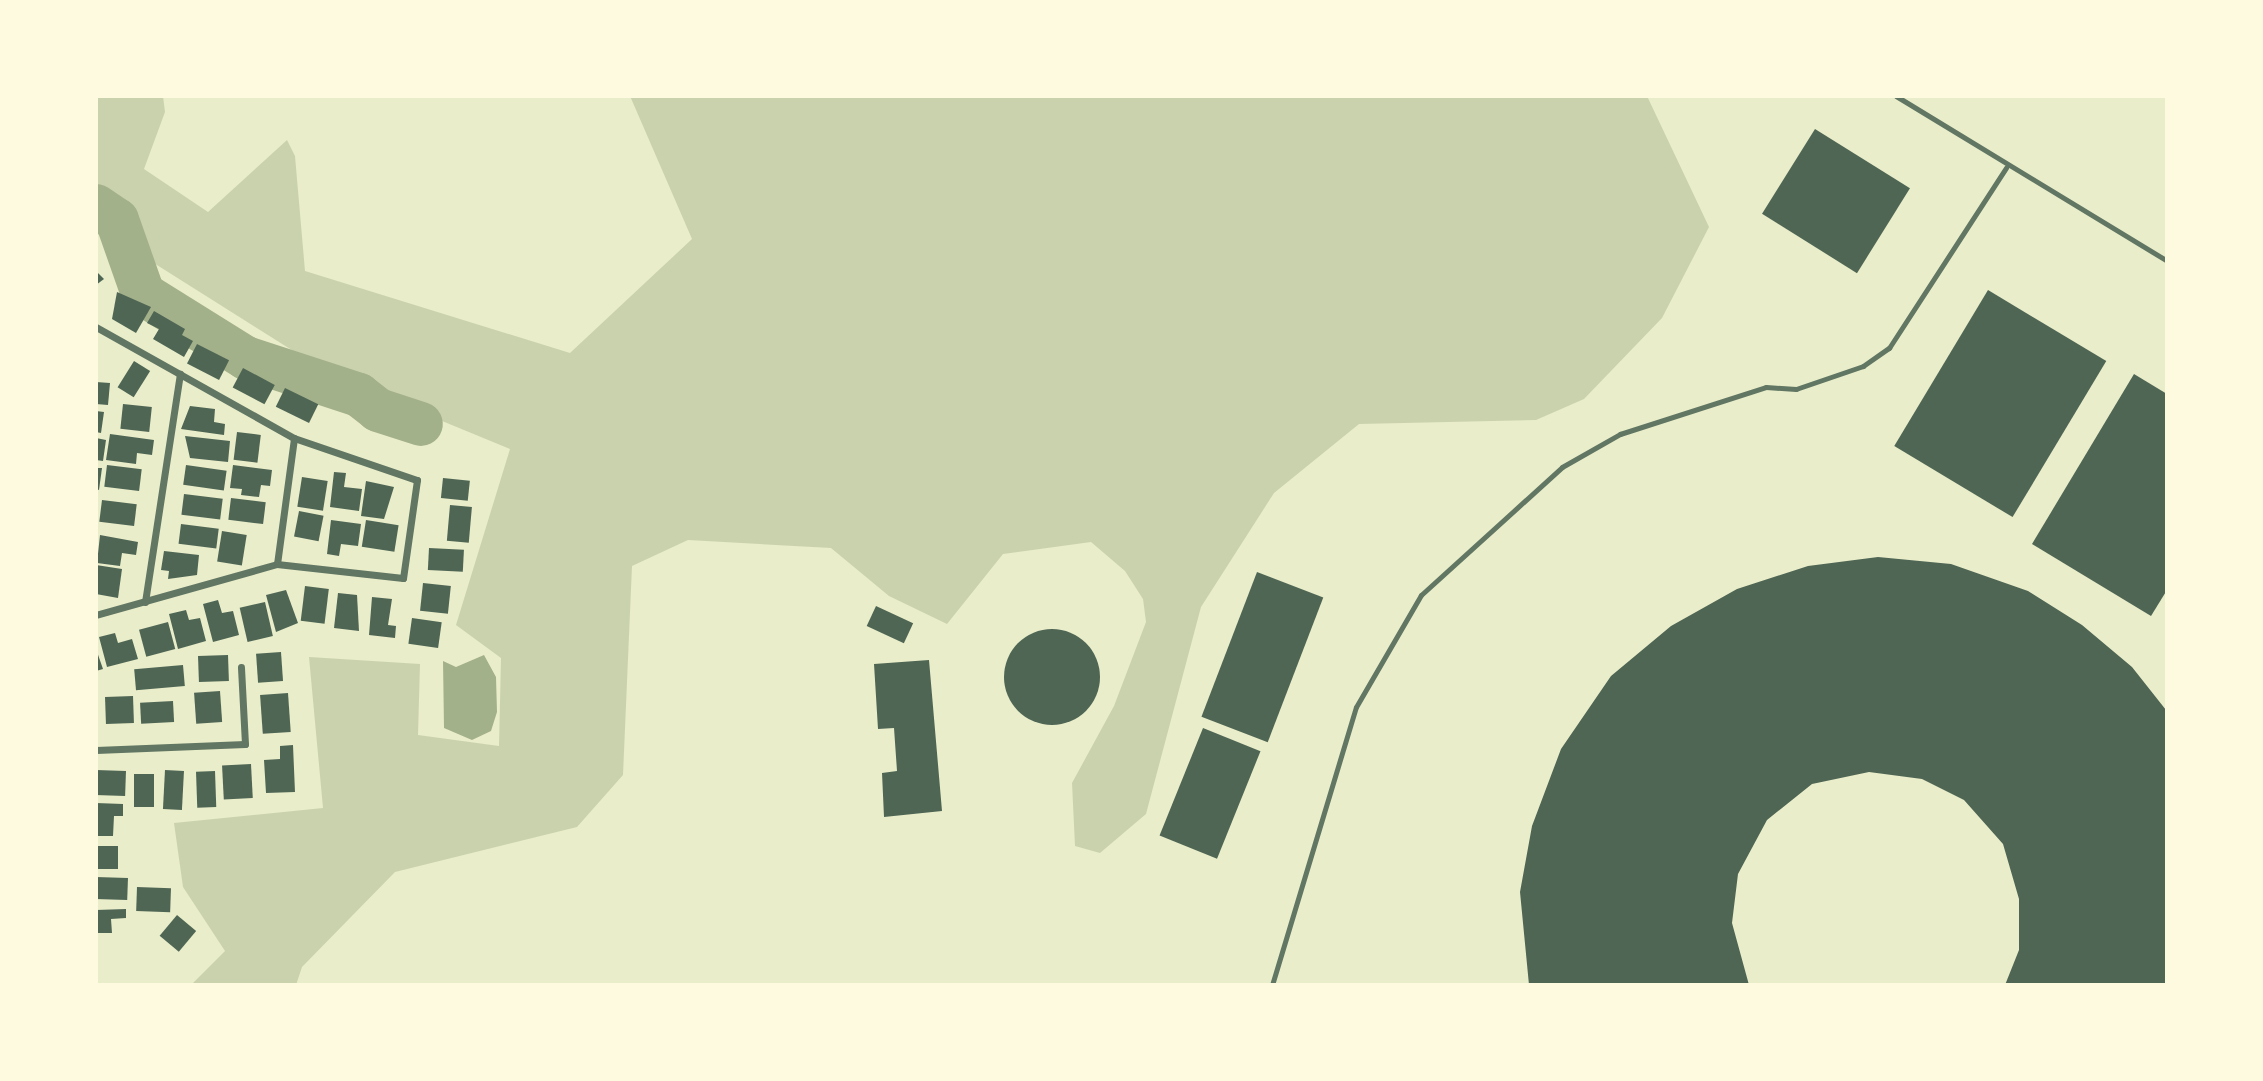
<!DOCTYPE html>
<style>
body{margin:0}
#map{position:relative;width:2263px;height:1081px;overflow:hidden;background:#e9edc9;font-family:"Asap Condensed",sans-serif}
div>[style]{position:absolute}
[style*='--x']{left:calc(var(--x)*1px);top:calc(var(--y)*1px);width:calc(var(--w)*1px);rotate:calc(var(--a)*1deg)}
.green>*{inset:0;background:#cad2ad}
.water>*{inset:0;background:#a3b18a}
.river>*{height:44px;margin:-22px;padding:0 22px;transform-origin:22px;border-radius:22px;background:#a3b18a}
.building>*{inset:0;background:#4f6655;transform-origin:0 0}
.round{border-radius:50%}
.service>*{height:5px;margin:-2.5px;padding:0 2.5px;transform-origin:2.5px;border-radius:2.5px;background:#617663}
.minor>*{height:7px;margin:-3.5px;padding:0 3.5px;transform-origin:3.5px;border-radius:3.5px;background:#617663}
span{translate:-50% -50%;white-space:nowrap;text-align:center;line-height:1.15;-webkit-text-stroke:7px #fefae0;paint-order:stroke}
.frame{position:absolute;inset:0;border:98px solid #fefae0;pointer-events:none}
</style>
<div id="map">
<div class="green">
<div style="clip-path:polygon(96px 96px,163px 96px,165px 112px,144px 169px,208px 212px,287px 140px,295px 156px,305px 271px,570px 353px,692px 239px,630px 96px,1647px 96px,1709px 227px,1662px 318px,1584px 399px,1536px 420px,1359px 424px,1274px 493px,1201px 607px,1146px 814px,1100px 853px,1075px 846px,1072px 783px,1114px 706px,1146px 622px,1143px 599px,1125px 571px,1091px 542px,1003px 554px,947px 624px,889px 596px,831px 548px,688px 540px,632px 566px,623px 775px,577px 827px,395px 872px,302px 967px,296px 985px,191px 985px,225px 951px,183px 887px,174px 823px,323px 808px,309px 657px,420px 664px,418px 735px,499px 746px,501px 658px,456px 625px,510px 449px,333px 376px,149px 260px,96px 193px)"></div>
</div>
<div class="water">
<div style="clip-path:polygon(484px 655px,496px 677px,497px 712px,491px 731px,472px 740px,444px 728px,443px 661px,456px 667px)"></div>
</div>
<div class="river">
<div style="--x:96;--y:206;--w:25;--a:34"></div>
<div style="--x:117;--y:220;--w:78;--a:70.6"></div>
<div style="--x:143;--y:294;--w:121;--a:31.9"></div>
<div style="--x:246;--y:358;--w:119;--a:18.1"></div>
<div style="--x:359;--y:395;--w:24;--a:38"></div>
<div style="--x:378;--y:410;--w:45;--a:18"></div>
</div>
<div class="building">
<div style="left:1815px;top:129px;width:112px;height:100px;rotate:32deg"></div>
<div style="clip-path:polygon(96px 271px,104px 279px,96px 285px)"></div>
<div style="left:1988px;top:290px;width:138px;height:182px;rotate:31deg"></div>
<div style="clip-path:polygon(117px 292px,151px 307px,136px 333px,112px 319px)"></div>
<div style="clip-path:polygon(154px 311px,185px 329px,182px 335px,193px 341px,184px 357px,153px 339px,159px 329px,147px 323px)"></div>
<div style="left:197px;top:344px;width:36px;height:22px;rotate:27deg"></div>
<div style="left:134px;top:361px;width:19px;height:31px;rotate:32deg"></div>
<div style="left:243px;top:368px;width:36px;height:22px;rotate:28deg"></div>
<div style="clip-path:polygon(2134px 374px,2167px 394px,2167px 590px,2151px 616px,2032px 544px)"></div>
<div style="clip-path:polygon(96px 382px,110px 383px,108px 405px,96px 404px)"></div>
<div style="left:285px;top:388px;width:37px;height:21px;rotate:26deg"></div>
<div style="left:123px;top:404px;width:29px;height:25px;rotate:6deg"></div>
<div style="clip-path:polygon(190px 406px,215px 409px,214px 422px,225px 424px,224px 435px,181px 429px)"></div>
<div style="clip-path:polygon(96px 411px,104px 412px,101px 433px,96px 432px)"></div>
<div style="left:237px;top:432px;width:24px;height:28px;rotate:7deg"></div>
<div style="clip-path:polygon(110px 434px,154px 440px,152px 455px,137px 453px,136px 464px,106px 460px)"></div>
<div style="clip-path:polygon(185px 436px,230px 441px,228px 462px,190px 458px)"></div>
<div style="clip-path:polygon(96px 438px,106px 440px,103px 461px,96px 460px)"></div>
<div style="left:107px;top:465px;width:35px;height:22px;rotate:7deg"></div>
<div style="left:186px;top:465px;width:41px;height:20px;rotate:8deg"></div>
<div style="clip-path:polygon(233px 465px,272px 470px,270px 486px,261px 485px,259px 497px,241px 495px,242px 489px,230px 488px)"></div>
<div style="clip-path:polygon(96px 468px,102px 468px,99px 490px,96px 489px)"></div>
<div style="clip-path:polygon(334px 472px,346px 473px,344px 487px,362px 489px,359px 511px,330px 507px)"></div>
<div style="left:302px;top:477px;width:26px;height:30px;rotate:9deg"></div>
<div style="left:443px;top:478px;width:27px;height:20px;rotate:6deg"></div>
<div style="clip-path:polygon(366px 481px,394px 487px,384px 519px,361px 516px)"></div>
<div style="left:184px;top:494px;width:39px;height:21px;rotate:7deg"></div>
<div style="left:231px;top:498px;width:35px;height:22px;rotate:7deg"></div>
<div style="left:102px;top:500px;width:35px;height:22px;rotate:7deg"></div>
<div style="left:450px;top:505px;width:22px;height:36px;rotate:5deg"></div>
<div style="left:299px;top:511px;width:25px;height:26px;rotate:11deg"></div>
<div style="clip-path:polygon(331px 520px,361px 524px,358px 546px,341px 544px,339px 556px,327px 554px)"></div>
<div style="left:366px;top:520px;width:33px;height:27px;rotate:9deg"></div>
<div style="left:181px;top:524px;width:38px;height:20px;rotate:7deg"></div>
<div style="left:222px;top:531px;width:25px;height:31px;rotate:9deg"></div>
<div style="clip-path:polygon(100px 535px,138px 542px,136px 555px,122px 553px,120px 566px,97px 563px)"></div>
<div style="left:429px;top:548px;width:35px;height:22px;rotate:3deg"></div>
<div style="clip-path:polygon(164px 551px,199px 555px,197px 575px,168px 579px,169px 571px,161px 570px)"></div>
<div style="clip-path:polygon(1878px 557px,1951px 564px,2028px 591px,2082px 625px,2132px 667px,2166px 710px,2167px 985px,2005px 985px,2019px 950px,2019px 899px,2003px 844px,1964px 800px,1922px 779px,1869px 772px,1812px 784px,1767px 820px,1738px 874px,1732px 923px,1749px 985px,1529px 985px,1520px 892px,1532px 826px,1561px 749px,1611px 676px,1671px 626px,1737px 589px,1808px 566px)"></div>
<div style="clip-path:polygon(96px 565px,122px 569px,118px 598px,96px 594px)"></div>
<div style="left:1257px;top:572px;width:71px;height:155px;rotate:21deg"></div>
<div style="left:423px;top:583px;width:28px;height:28px;rotate:6deg"></div>
<div style="left:305px;top:586px;width:24px;height:35px;rotate:7deg"></div>
<div style="clip-path:polygon(286px 590px,298px 623px,276px 632px,266px 595px)"></div>
<div style="clip-path:polygon(338px 593px,357px 595px,359px 631px,334px 628px)"></div>
<div style="clip-path:polygon(372px 597px,392px 599px,388px 625px,396px 626px,395px 638px,369px 635px)"></div>
<div style="clip-path:polygon(218px 600px,222px 613px,233px 611px,239px 635px,213px 642px,203px 604px)"></div>
<div style="left:265px;top:602px;width:35px;height:26px;rotate:77deg"></div>
<div style="left:876px;top:606px;width:41px;height:22px;rotate:25deg"></div>
<div style="clip-path:polygon(186px 610px,189px 620px,200px 618px,206px 641px,178px 649px,169px 614px)"></div>
<div style="left:412px;top:618px;width:30px;height:26px;rotate:8deg"></div>
<div style="left:168px;top:622px;width:28px;height:30px;rotate:75deg"></div>
<div class="round" style="left:1004px;top:629px;width:96px;height:96px"></div>
<div style="clip-path:polygon(115px 633px,118px 643px,132px 639px,138px 659px,107px 667px,99px 637px)"></div>
<div style="clip-path:polygon(96px 649px,103px 669px,96px 671px)"></div>
<div style="left:281px;top:652px;width:29px;height:25px;rotate:86deg"></div>
<div style="left:228px;top:655px;width:26px;height:30px;rotate:88deg"></div>
<div style="clip-path:polygon(929px 660px,942px 811px,884px 817px,882px 773px,897px 771px,894px 728px,878px 729px,874px 664px)"></div>
<div style="left:183px;top:665px;width:21px;height:49px;rotate:85deg"></div>
<div style="left:220px;top:691px;width:31px;height:26px;rotate:86deg"></div>
<div style="left:288px;top:693px;width:39px;height:28px;rotate:86deg"></div>
<div style="left:133px;top:696px;width:27px;height:28px;rotate:88deg"></div>
<div style="left:173px;top:701px;width:21px;height:33px;rotate:87deg"></div>
<div style="left:1203px;top:728px;width:62px;height:116px;rotate:22deg"></div>
<div style="clip-path:polygon(293px 745px,295px 792px,266px 793px,264px 760px,280px 759px,280px 746px)"></div>
<div style="left:251px;top:764px;width:34px;height:29px;rotate:87deg"></div>
<div style="left:96px;top:770px;width:30px;height:25px;rotate:2deg"></div>
<div style="left:165px;top:770px;width:19px;height:39px;rotate:3deg"></div>
<div style="left:215px;top:771px;width:36px;height:19px;rotate:88deg"></div>
<div style="left:134px;top:774px;width:20px;height:33px"></div>
<div style="clip-path:polygon(96px 803px,123px 804px,123px 816px,114px 816px,113px 836px,96px 836px)"></div>
<div style="left:96px;top:846px;width:22px;height:23px"></div>
<div style="left:96px;top:877px;width:32px;height:22px;rotate:2deg"></div>
<div style="left:137px;top:887px;width:34px;height:24px;rotate:2deg"></div>
<div style="clip-path:polygon(126px 909px,126px 918px,111px 919px,112px 933px,96px 933px,96px 910px)"></div>
<div style="left:177px;top:915px;width:25px;height:27px;rotate:40deg"></div>
</div>
<div class="service">
<div style="--x:1896;--y:96;--w:317;--a:31.3"></div>
<div style="--x:1272;--y:985;--w:290;--a:-73.2"></div>
<div style="--x:1356;--y:707;--w:129;--a:-59.9"></div>
<div style="--x:1421;--y:595;--w:190;--a:-42.2"></div>
<div style="--x:1562;--y:467;--w:67;--a:-29.6"></div>
<div style="--x:1620;--y:434;--w:153;--a:-17.8"></div>
<div style="--x:1766;--y:387;--w:30;--a:4"></div>
<div style="--x:1796;--y:389;--w:71;--a:-18.9"></div>
<div style="--x:1863;--y:366;--w:32;--a:-35"></div>
<div style="--x:1889;--y:348;--w:215;--a:-57"></div>
</div>
<div class="minor">
<div style="--x:96;--y:327;--w:227;--a:29.3"></div>
<div style="--x:294;--y:438;--w:130;--a:18.9"></div>
<div style="--x:417;--y:480;--w:99;--a:98.1"></div>
<div style="--x:403;--y:578;--w:127;--a:-173.7"></div>
<div style="--x:277;--y:564;--w:188;--a:164.3"></div>
<div style="--x:277;--y:564;--w:127;--a:-82.3"></div>
<div style="--x:145;--y:602;--w:231;--a:-81.3"></div>
<div style="--x:96;--y:750;--w:149;--a:-2.3"></div>
<div style="--x:245;--y:744;--w:77;--a:-93"></div>
</div>
<div class="frame"></div>
</div>
